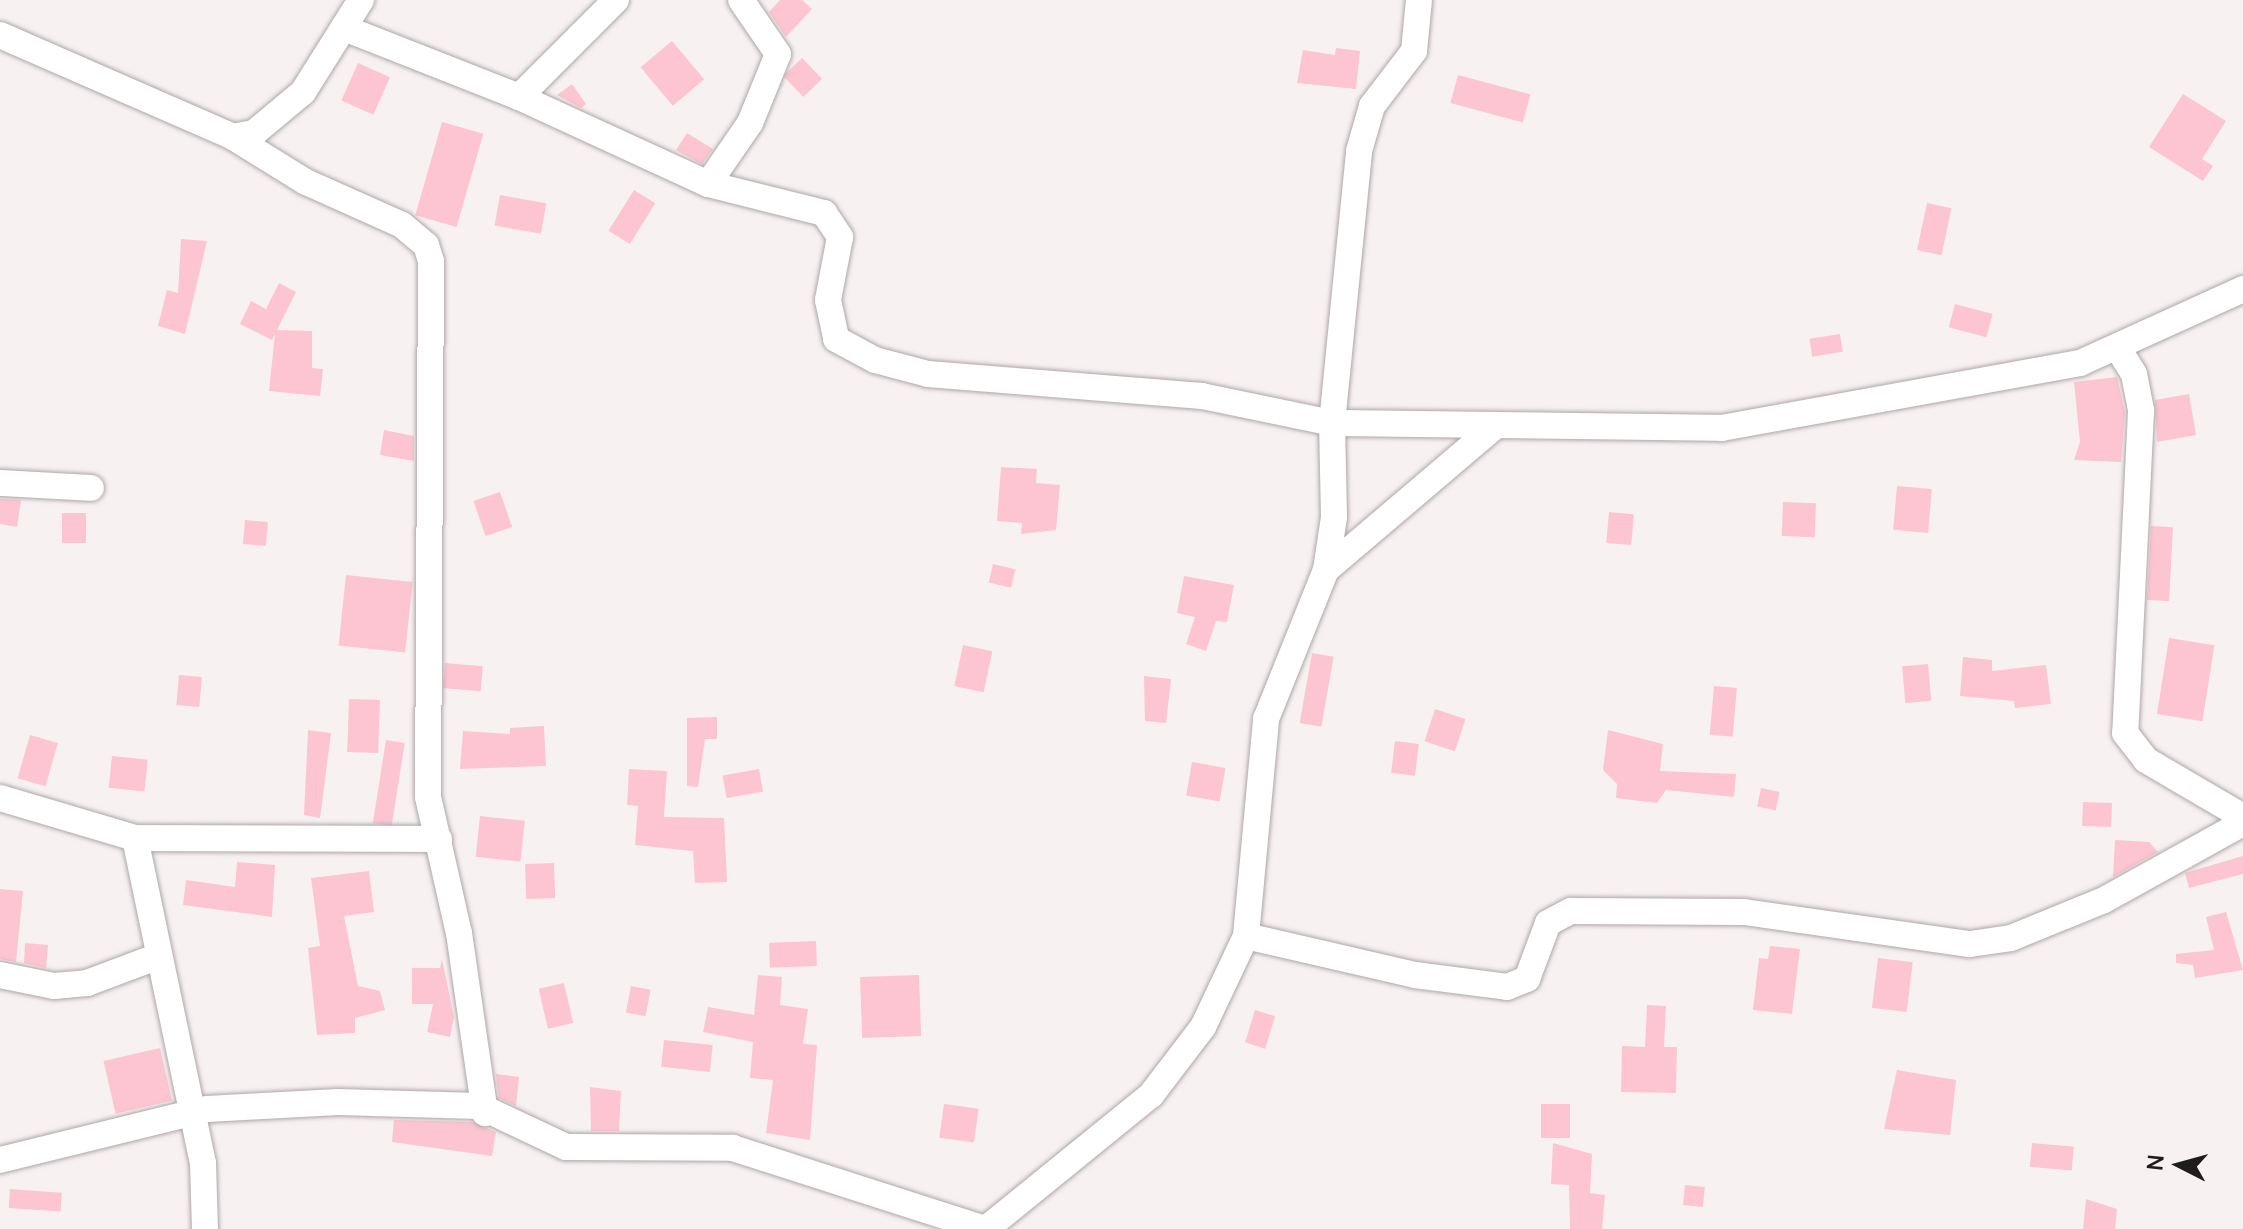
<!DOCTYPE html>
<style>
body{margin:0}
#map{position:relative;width:2243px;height:1229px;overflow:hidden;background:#f8f1f2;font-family:Manrope,sans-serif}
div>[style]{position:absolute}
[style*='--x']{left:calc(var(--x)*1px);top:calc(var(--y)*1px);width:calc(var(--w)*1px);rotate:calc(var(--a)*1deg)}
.building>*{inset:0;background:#fdc5d1;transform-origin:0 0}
.roads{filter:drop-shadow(0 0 2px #aea7a8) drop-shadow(0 0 2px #aea7a8)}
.minor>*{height:26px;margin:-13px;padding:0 13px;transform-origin:13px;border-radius:13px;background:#fff}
span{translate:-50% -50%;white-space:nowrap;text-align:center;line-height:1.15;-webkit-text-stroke:8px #f8f1f2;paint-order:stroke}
.north{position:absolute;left:2139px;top:1125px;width:80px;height:80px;-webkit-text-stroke:6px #f8f1f2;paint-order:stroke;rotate:276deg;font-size:22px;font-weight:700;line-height:32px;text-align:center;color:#1f1c1c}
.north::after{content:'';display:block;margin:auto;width:28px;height:36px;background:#1f1c1c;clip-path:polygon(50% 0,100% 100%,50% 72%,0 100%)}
</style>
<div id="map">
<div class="building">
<div style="clip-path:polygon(780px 0,802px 0,812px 9px,786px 37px,769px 12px)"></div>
<div style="left:672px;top:41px;width:50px;height:41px;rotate:50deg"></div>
<div style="clip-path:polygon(1336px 48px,1360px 51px,1356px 89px,1297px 83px,1303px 50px,1335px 55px)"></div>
<div style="left:802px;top:58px;width:29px;height:26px;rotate:46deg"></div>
<div style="left:358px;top:63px;width:35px;height:41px;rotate:24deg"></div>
<div style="left:1458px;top:75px;width:75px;height:29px;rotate:15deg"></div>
<div style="clip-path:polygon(572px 84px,586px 104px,581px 108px,557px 95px)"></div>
<div style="clip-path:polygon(2183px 94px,2226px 121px,2202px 159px,2213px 166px,2203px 181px,2149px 147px)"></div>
<div style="left:442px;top:122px;width:43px;height:97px;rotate:16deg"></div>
<div style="clip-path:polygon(687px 133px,713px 149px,702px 164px,676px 150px)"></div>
<div style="left:634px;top:190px;width:25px;height:48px;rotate:32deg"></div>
<div style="left:500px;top:195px;width:47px;height:31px;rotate:10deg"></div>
<div style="left:1927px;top:203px;width:25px;height:48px;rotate:12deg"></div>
<div style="clip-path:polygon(181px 239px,207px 241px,185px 334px,158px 326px,167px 290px,178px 293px)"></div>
<div style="clip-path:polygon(279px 283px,296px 292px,277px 330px,312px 331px,312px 368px,323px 369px,320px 396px,269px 391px,275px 334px,272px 340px,240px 324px,251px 301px,266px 309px)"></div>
<div style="left:1955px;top:304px;width:39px;height:24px;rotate:15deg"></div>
<div style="left:1840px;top:334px;width:18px;height:31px;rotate:81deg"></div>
<div style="clip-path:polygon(2117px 377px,2125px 412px,2121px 462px,2074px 460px,2080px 442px,2074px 382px)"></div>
<div style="clip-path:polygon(2189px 394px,2196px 435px,2157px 442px,2155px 400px)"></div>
<div style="clip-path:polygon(384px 430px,414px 436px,414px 461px,380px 455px)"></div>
<div style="clip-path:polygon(1001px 467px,1037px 469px,1036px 483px,1060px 485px,1056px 530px,1021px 534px,1022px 523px,997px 521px)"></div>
<div style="left:1897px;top:486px;width:35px;height:44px;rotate:5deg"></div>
<div style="left:500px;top:492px;width:37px;height:28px;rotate:71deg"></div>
<div style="clip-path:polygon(0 499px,21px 500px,17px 527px,0 524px)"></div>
<div style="left:1783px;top:502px;width:33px;height:34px;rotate:2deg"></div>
<div style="left:1609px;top:512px;width:25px;height:31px;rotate:5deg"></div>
<div style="left:62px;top:513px;width:24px;height:30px"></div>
<div style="left:245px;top:520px;width:23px;height:24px;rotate:5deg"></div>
<div style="left:2151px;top:526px;width:22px;height:74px;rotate:3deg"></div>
<div style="left:993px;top:564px;width:23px;height:19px;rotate:13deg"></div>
<div style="left:346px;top:575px;width:67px;height:71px;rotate:6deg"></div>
<div style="clip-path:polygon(1184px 576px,1234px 585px,1227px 622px,1216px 621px,1206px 651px,1186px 644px,1195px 617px,1177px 613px)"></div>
<div style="left:2169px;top:638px;width:46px;height:77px;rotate:9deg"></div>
<div style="left:963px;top:645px;width:30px;height:42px;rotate:12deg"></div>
<div style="left:1312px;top:653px;width:22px;height:71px;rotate:10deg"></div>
<div style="clip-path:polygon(1963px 657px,1992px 660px,1992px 671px,2046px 665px,2051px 704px,2015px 708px,2014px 701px,1960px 696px)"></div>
<div style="left:445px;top:663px;width:38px;height:25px;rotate:5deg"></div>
<div style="left:1928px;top:664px;width:37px;height:26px;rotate:85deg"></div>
<div style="left:179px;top:675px;width:23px;height:30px;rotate:5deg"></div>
<div style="clip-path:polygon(1144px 676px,1171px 679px,1166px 723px,1145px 721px)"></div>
<div style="left:1714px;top:686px;width:23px;height:49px;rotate:5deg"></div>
<div style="left:349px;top:699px;width:31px;height:53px;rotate:2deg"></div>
<div style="left:1435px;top:709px;width:32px;height:34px;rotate:18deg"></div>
<div style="clip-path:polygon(717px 717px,717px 739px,705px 739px,698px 787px,687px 786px,687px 718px)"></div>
<div style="clip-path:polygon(544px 726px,546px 766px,460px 769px,463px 731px,510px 734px,510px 728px)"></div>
<div style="clip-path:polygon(308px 730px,331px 733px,320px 818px,304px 815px)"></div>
<div style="clip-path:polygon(1608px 730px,1663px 744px,1660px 771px,1736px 774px,1734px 797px,1666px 790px,1657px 803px,1616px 798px,1617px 784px,1603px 770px)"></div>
<div style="left:30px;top:735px;width:29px;height:45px;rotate:16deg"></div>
<div style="left:386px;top:740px;width:19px;height:84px;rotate:9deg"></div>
<div style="left:1395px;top:741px;width:24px;height:32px;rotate:7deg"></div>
<div style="left:112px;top:756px;width:36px;height:32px;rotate:6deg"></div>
<div style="left:1192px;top:762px;width:34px;height:34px;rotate:10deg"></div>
<div style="clip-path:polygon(629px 769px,667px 771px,664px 817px,724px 818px,727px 882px,695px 883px,693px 851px,635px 845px,638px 806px,627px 805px)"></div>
<div style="left:759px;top:769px;width:23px;height:37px;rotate:80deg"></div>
<div style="left:1761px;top:788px;width:19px;height:19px;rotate:12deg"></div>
<div style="left:2083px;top:802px;width:29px;height:24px;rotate:2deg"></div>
<div style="left:480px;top:816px;width:45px;height:41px;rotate:6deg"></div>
<div style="clip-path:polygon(2115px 840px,2149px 842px,2158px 852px,2113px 877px)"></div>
<div style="clip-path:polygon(2243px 856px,2243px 874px,2189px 888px,2185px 873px)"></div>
<div style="clip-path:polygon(237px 862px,275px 865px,272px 917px,183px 905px,186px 880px,235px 887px)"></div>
<div style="left:554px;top:863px;width:35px;height:29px;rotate:88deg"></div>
<div style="clip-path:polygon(369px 871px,374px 912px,344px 916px,358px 986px,380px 991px,385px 1010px,355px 1018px,355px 1033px,317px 1035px,308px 948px,320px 946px,311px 878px)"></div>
<div style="clip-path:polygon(0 889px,23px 891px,16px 962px,0 959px)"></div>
<div style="clip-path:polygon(2226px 912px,2243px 970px,2195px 978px,2193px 965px,2176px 963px,2176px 954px,2214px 950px,2206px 917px)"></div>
<div style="left:816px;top:941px;width:25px;height:47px;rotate:88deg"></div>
<div style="clip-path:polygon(25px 943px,48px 945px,46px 968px,24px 963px)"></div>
<div style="clip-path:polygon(1770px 946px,1800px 949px,1792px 1014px,1753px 1010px,1759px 958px,1768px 959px)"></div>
<div style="left:1878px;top:958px;width:35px;height:50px;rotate:7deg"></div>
<div style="clip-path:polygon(442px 959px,454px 1017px,450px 1037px,427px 1032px,433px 1004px,412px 1004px,412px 968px,440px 968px)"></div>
<div style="clip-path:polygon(758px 975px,782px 977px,780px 1005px,808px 1009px,803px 1044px,817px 1045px,810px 1140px,766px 1133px,773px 1080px,750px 1078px,753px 1042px,703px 1032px,708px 1007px,754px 1015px)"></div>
<div style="left:919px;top:975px;width:61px;height:59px;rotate:88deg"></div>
<div style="left:564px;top:983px;width:41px;height:26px;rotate:77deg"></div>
<div style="left:631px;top:986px;width:20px;height:27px;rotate:11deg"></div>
<div style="clip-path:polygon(1647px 1005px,1666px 1006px,1664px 1047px,1677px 1047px,1676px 1093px,1621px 1092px,1622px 1046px,1645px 1047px)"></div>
<div style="left:1255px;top:1010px;width:21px;height:34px;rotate:17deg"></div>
<div style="left:664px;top:1040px;width:49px;height:27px;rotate:6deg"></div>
<div style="left:160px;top:1048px;width:54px;height:58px;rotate:77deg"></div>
<div style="clip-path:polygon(1897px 1070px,1956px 1080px,1950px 1135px,1884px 1129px)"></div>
<div style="clip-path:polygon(496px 1074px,519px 1077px,516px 1106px,499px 1098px)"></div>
<div style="clip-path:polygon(590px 1087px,621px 1091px,619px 1131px,591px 1131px)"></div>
<div style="left:944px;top:1104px;width:35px;height:34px;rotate:8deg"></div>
<div style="left:1541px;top:1104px;width:29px;height:34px"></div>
<div style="clip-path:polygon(394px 1120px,472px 1122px,496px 1132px,492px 1156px,392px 1142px)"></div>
<div style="clip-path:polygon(1553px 1143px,1592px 1154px,1590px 1193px,1605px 1195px,1602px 1229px,1570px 1229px,1569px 1185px,1551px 1184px)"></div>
<div style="left:2032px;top:1143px;width:42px;height:24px;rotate:5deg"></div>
<div style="left:1685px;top:1185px;width:20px;height:20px;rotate:6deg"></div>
<div style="left:10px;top:1189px;width:52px;height:19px;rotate:4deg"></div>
<div style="clip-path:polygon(2086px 1199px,2117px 1209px,2115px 1229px,2083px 1229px)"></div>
</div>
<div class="roads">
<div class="minor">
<div style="--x:344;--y:28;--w:188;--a:21.5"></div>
<div style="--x:519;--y:97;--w:208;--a:24.7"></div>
<div style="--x:708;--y:184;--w:120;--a:14"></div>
<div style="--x:824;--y:213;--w:29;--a:56"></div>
<div style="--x:840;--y:237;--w:64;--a:100.8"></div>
<div style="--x:828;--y:300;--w:40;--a:78"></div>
<div style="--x:836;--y:339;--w:44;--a:28.3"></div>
<div style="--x:875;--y:360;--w:55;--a:14.8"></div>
<div style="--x:928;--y:374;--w:275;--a:4.6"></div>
<div style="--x:1202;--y:396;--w:133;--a:11.7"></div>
<div style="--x:1332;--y:423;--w:390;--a:0.7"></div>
<div style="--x:1722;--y:428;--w:364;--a:-10.3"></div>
<div style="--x:2080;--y:363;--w:179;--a:-24.4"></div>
<div style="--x:0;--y:35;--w:254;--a:23.6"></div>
<div style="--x:233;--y:137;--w:21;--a:-11"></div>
<div style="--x:254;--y:133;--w:64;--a:-39.9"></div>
<div style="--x:303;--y:92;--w:109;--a:-57.8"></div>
<div style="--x:519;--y:97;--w:137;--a:-45"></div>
<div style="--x:233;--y:137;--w:86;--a:31.7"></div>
<div style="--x:306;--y:182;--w:105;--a:24.1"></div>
<div style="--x:402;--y:225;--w:31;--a:40"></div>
<div style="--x:426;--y:245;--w:17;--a:73"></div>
<div style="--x:431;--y:261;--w:536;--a:90.32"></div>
<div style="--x:428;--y:797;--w:139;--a:77.2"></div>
<div style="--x:459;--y:933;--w:182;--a:81.8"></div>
<div style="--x:708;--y:184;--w:74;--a:-55.5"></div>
<div style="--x:750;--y:123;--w:74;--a:-67.9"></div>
<div style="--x:778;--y:54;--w:65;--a:-124.4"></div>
<div style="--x:2119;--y:350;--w:28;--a:58"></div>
<div style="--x:2134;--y:374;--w:38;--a:79"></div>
<div style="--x:2141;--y:411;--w:322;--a:92.8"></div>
<div style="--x:2125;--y:733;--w:34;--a:52"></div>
<div style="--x:2146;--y:760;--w:113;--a:30.4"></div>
<div style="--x:0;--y:483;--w:91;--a:3.1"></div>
<div style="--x:1326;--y:570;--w:221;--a:-40.4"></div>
<div style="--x:0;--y:798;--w:141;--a:16.5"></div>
<div style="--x:135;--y:838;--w:332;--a:78.2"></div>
<div style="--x:203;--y:1163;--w:66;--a:88.3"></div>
<div style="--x:135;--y:838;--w:304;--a:0.2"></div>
<div style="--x:1246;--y:936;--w:173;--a:13"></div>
<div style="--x:1415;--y:975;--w:93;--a:7.4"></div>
<div style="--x:1507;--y:987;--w:22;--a:-22"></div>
<div style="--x:1527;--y:979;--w:60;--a:-69.4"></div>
<div style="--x:1548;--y:923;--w:26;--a:-28"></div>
<div style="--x:1571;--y:911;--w:173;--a:0.3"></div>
<div style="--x:1744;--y:912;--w:228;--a:8.1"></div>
<div style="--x:1970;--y:944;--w:41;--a:-8.3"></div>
<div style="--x:2011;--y:938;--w:100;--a:-22.2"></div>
<div style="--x:2104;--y:900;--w:159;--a:-29"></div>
<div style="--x:0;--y:975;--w:55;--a:11.5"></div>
<div style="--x:54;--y:986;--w:33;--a:-5"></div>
<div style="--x:87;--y:983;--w:74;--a:-20.6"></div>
<div style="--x:0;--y:1160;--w:213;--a:-13.8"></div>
<div style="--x:207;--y:1109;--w:131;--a:-3.1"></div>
<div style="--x:338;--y:1102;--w:141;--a:1.6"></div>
<div style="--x:479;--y:1106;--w:96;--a:25.2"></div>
<div style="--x:566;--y:1147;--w:167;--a:0.3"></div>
<div style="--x:733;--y:1148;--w:266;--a:17.8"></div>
<div style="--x:986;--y:1229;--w:213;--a:-39.1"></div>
<div style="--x:1151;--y:1095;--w:86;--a:-52.6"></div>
<div style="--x:1203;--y:1027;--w:101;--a:-64.7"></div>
<div style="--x:1246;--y:936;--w:218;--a:-84.7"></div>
<div style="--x:1266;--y:719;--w:161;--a:-68.1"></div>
<div style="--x:1326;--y:570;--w:54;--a:-81.4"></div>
<div style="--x:1334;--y:517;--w:94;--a:-91.2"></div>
<div style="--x:1332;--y:423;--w:273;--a:-84.3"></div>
<div style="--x:1359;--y:151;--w:47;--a:-73.9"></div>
<div style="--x:1372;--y:106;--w:69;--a:-52.6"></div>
<div style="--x:1414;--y:51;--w:51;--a:-84.4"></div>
</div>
</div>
<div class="north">N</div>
</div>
